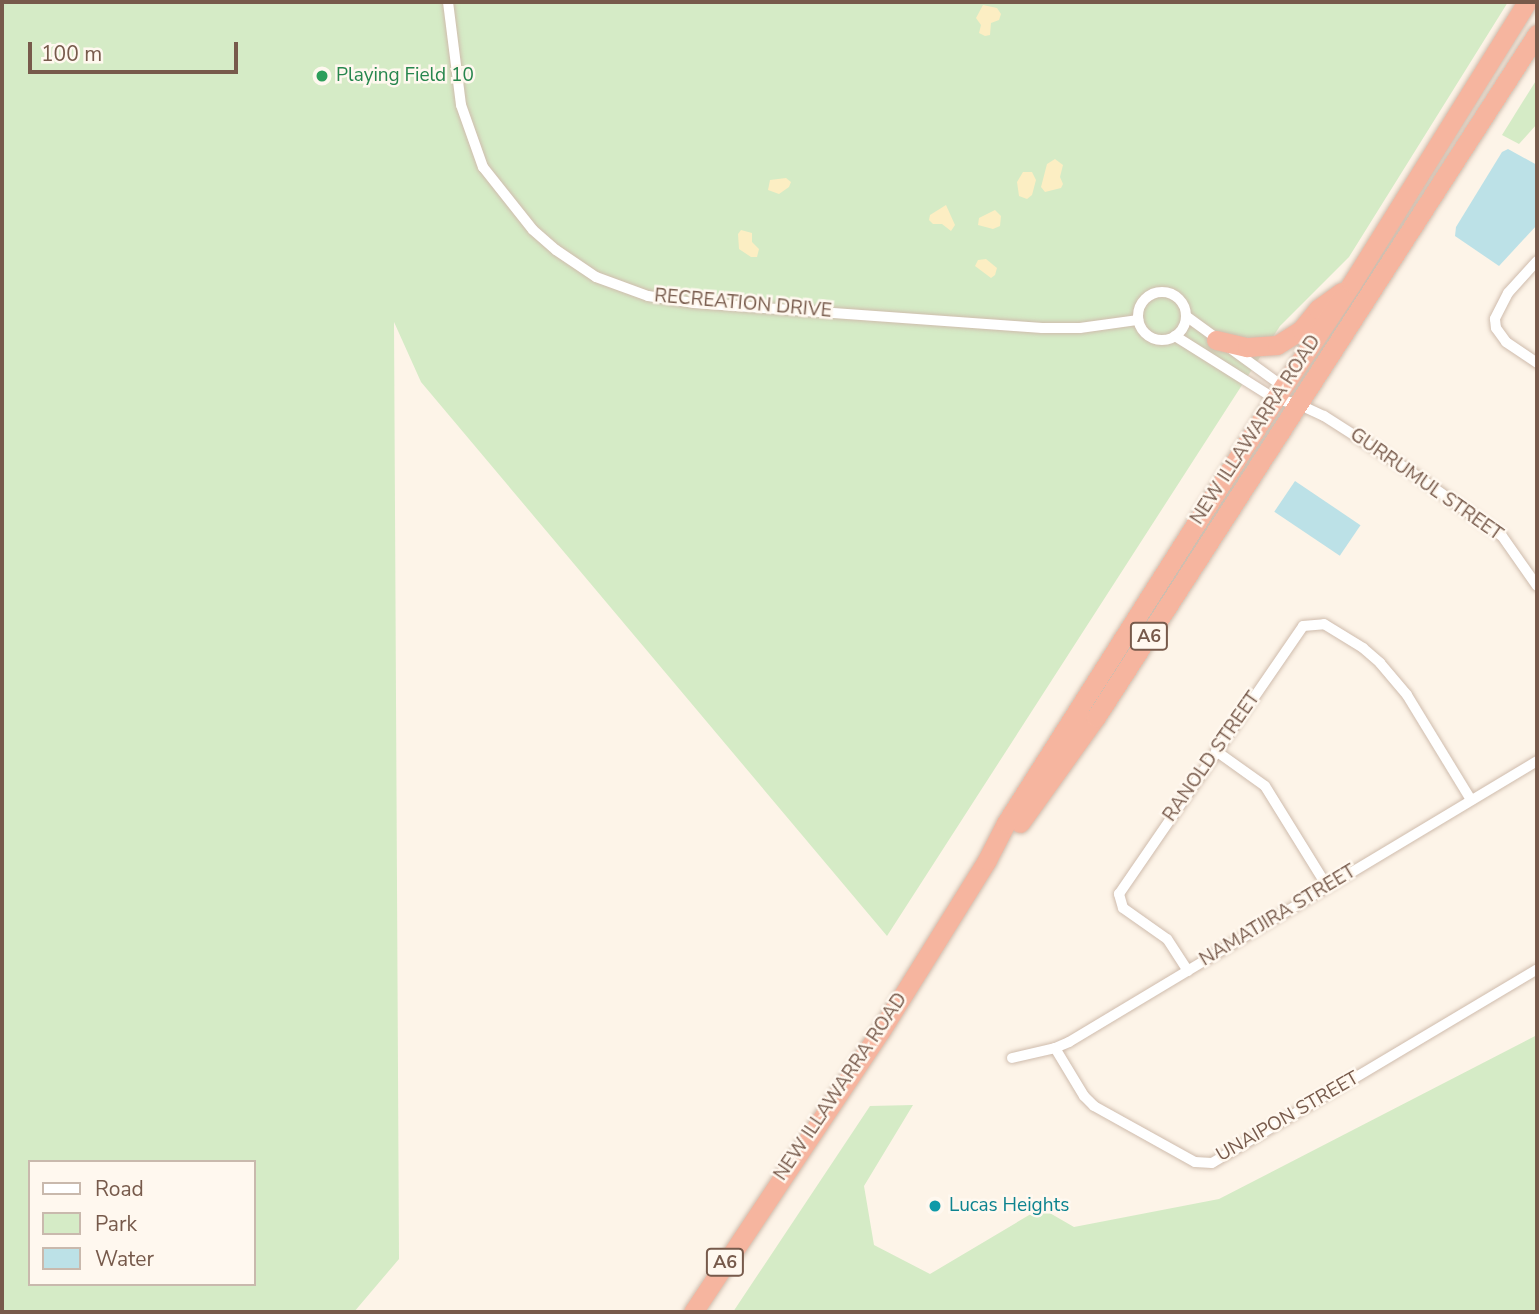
<!DOCTYPE html>
<style>
body{margin:0}
#map{position:relative;width:1539px;height:1314px;overflow:hidden;background:#fdf4e8;font-family:"Nunito Sans",sans-serif}
div>[style]{position:absolute}
[style*='--x']{left:calc(var(--x)*1px);top:calc(var(--y)*1px);width:calc(var(--w)*1px);rotate:calc(var(--a)*1deg)}
.green>*{inset:0;background:#d5ebc6}
.sand>*{inset:0;background:#fceec3}
.water>*{inset:0;background:#bce1e7;transform-origin:0 0}
.roads{filter:drop-shadow(0 0 2px #cfbcad) drop-shadow(0 0 2px #cfbcad)}
.street>*{height:10px;margin:-5px;padding:0 5px;transform-origin:5px;border-radius:5px;background:#fff}
.street>.ring{margin:-5px;padding:0;box-sizing:content-box;background:none;border:10px solid #fff;border-radius:50%}
.highway>*{height:19px;margin:-9.5px;padding:0 9.5px;transform-origin:9.5px;border-radius:9.5px;background:#f6b59f}
.dots>*{width:19px;height:19px;translate:-50% -50%;box-sizing:border-box;border:4px solid #fff8ef;border-radius:50%}
span{translate:-50% -50%;white-space:nowrap;text-align:center;line-height:1.15;-webkit-text-stroke:5px #fff8ef;paint-order:stroke}
.shield-label span{padding:2px 5px;background:#fff8ef;border:2px solid;border-radius:5px;-webkit-text-stroke-width:0}
.shield-label{font-size:18px;color:#775a4b;font-weight:700}
.leisure-label{font-size:19px;color:#27864d}
.left{translate:0 -50%;text-align:left}
.street-label{font-size:19px;color:#775a4b}
.culture-label{font-size:19px;color:#0d838f}
.frame{position:absolute;inset:0;border:4px solid #775a4b;pointer-events:none}
.legend{position:absolute;left:28px;top:1160px;width:228px;height:126px;box-sizing:border-box;background:#fff8ef;border:2px solid #c9b9ad;margin:0;padding:9px 12px;list-style:none;font-size:21px;color:#775a4b}
.legend li{display:flex;align-items:center;gap:14px;height:35px}
.legend b{width:35px;border:2px solid #c9b9ad}
.scale{position:absolute;left:28px;top:42px;width:210px;height:32px;box-sizing:border-box;border:4px solid #775a4b;border-top:0;padding-left:9px;font-size:21px;line-height:24px;white-space:nowrap;color:#775a4b;-webkit-text-stroke:5px #fff8ef;paint-order:stroke}
</style>
<div id="map">
<div class="green">
<div style="clip-path:polygon(evenodd,2px 2px,1508px 2px,1349px 257px,1280px 326px,887px 936px,421px 382px,394px 322px,399px 1259px,354px 1312px,2px 1312px,2px 2px,30px 1162px,254px 1162px,254px 1284px,30px 1284px,30px 1162px)"></div>
<div style="clip-path:polygon(1537px 79px,1537px 124px,1519px 144px,1502px 135px)"></div>
<div style="clip-path:polygon(1537px 1035px,1537px 1312px,733px 1312px,870px 1106px,913px 1105px,864px 1186px,874px 1245px,930px 1274px,1041px 1208px,1074px 1227px,1219px 1199px)"></div>
</div>
<div class="sand">
<div style="clip-path:polygon(983px 5px,997px 8px,1001px 14px,999px 20px,991px 23px,990px 35px,985px 36px,979px 33px,981px 25px,976px 18px)"></div>
<div style="clip-path:polygon(1055px 159px,1063px 165px,1060px 177px,1063px 184px,1061px 188px,1045px 192px,1041px 187px,1047px 164px)"></div>
<div style="clip-path:polygon(1023px 172px,1032px 172px,1036px 180px,1032px 195px,1027px 199px,1019px 196px,1017px 182px)"></div>
<div style="clip-path:polygon(786px 178px,791px 182px,789px 187px,779px 194px,768px 190px,770px 180px)"></div>
<div style="clip-path:polygon(946px 205px,955px 225px,951px 231px,942px 224px,933px 224px,929px 220px,930px 215px)"></div>
<div style="clip-path:polygon(995px 210px,1001px 216px,1000px 226px,993px 229px,978px 225px,979px 218px)"></div>
<div style="clip-path:polygon(741px 230px,752px 233px,752px 242px,759px 249px,757px 257px,751px 257px,739px 249px,738px 234px)"></div>
<div style="clip-path:polygon(986px 259px,997px 268px,995px 275px,991px 278px,975px 266px,978px 260px)"></div>
</div>
<div class="water">
<div style="clip-path:polygon(1508px 149px,1537px 165px,1537px 225px,1499px 266px,1455px 236px,1456px 227px,1502px 152px)"></div>
<div style="left:1295px;top:481px;width:79px;height:37px;rotate:34deg"></div>
</div>
<div class="roads">
<div class="street">
<div style="--x:448;--y:2;--w:104;--a:82.8"></div>
<div style="--x:461;--y:105;--w:66;--a:70.5"></div>
<div style="--x:483;--y:167;--w:80;--a:51.6"></div>
<div style="--x:533;--y:230;--w:30;--a:41"></div>
<div style="--x:556;--y:250;--w:48;--a:34"></div>
<div style="--x:596;--y:277;--w:55;--a:20.1"></div>
<div style="--x:648;--y:296;--w:47;--a:8.7"></div>
<div style="--x:694;--y:303;--w:349;--a:4.1"></div>
<div style="--x:1042;--y:328;--w:38;--a:0"></div>
<div style="--x:1080;--y:328;--w:59;--a:-7.9"></div>
<div style="--x:1537;--y:261;--w:43;--a:132.2"></div>
<div style="--x:1508;--y:293;--w:29;--a:117"></div>
<div style="--x:1495;--y:319;--w:9;--a:84"></div>
<div style="--x:1496;--y:328;--w:17;--a:54"></div>
<div style="--x:1506;--y:342;--w:37;--a:34"></div>
<div class="ring" style="left:1138px;top:292px;width:38px;height:38px"></div>
<div style="--x:1186;--y:316;--w:122;--a:36"></div>
<div style="--x:1175;--y:336;--w:118;--a:32.2"></div>
<div style="--x:1275;--y:399;--w:24;--a:12"></div>
<div style="--x:1298;--y:404;--w:29;--a:25"></div>
<div style="--x:1324;--y:416;--w:98;--a:32.6"></div>
<div style="--x:1407;--y:469;--w:116;--a:35.2"></div>
<div style="--x:1502;--y:536;--w:61;--a:55"></div>
<div style="--x:1216;--y:751;--w:60;--a:35.5"></div>
<div style="--x:1265;--y:786;--w:118;--a:58.2"></div>
<div style="--x:1188;--y:971;--w:38;--a:-123"></div>
<div style="--x:1167;--y:939;--w:54;--a:-144.8"></div>
<div style="--x:1123;--y:908;--w:15;--a:-106"></div>
<div style="--x:1119;--y:894;--w:325;--a:-55.5"></div>
<div style="--x:1303;--y:626;--w:21;--a:-5"></div>
<div style="--x:1324;--y:624;--w:46;--a:31.6"></div>
<div style="--x:1363;--y:648;--w:23;--a:41"></div>
<div style="--x:1380;--y:663;--w:42;--a:49.8"></div>
<div style="--x:1407;--y:695;--w:123;--a:58.6"></div>
<div style="--x:1055;--y:1048;--w:56;--a:58.9"></div>
<div style="--x:1084;--y:1096;--w:14;--a:45"></div>
<div style="--x:1094;--y:1106;--w:115;--a:29"></div>
<div style="--x:1195;--y:1162;--w:17;--a:3"></div>
<div style="--x:1212;--y:1163;--w:378;--a:-30.8"></div>
<div style="--x:1012;--y:1058;--w:44;--a:-13.1"></div>
<div style="--x:1055;--y:1048;--w:15;--a:-23"></div>
<div style="--x:1069;--y:1042;--w:546;--a:-30.98"></div>
</div>
<div class="highway">
<div style="--x:1216;--y:340;--w:32;--a:13"></div>
<div style="--x:1247;--y:347;--w:30;--a:-4"></div>
<div style="--x:1277;--y:345;--w:28;--a:-32"></div>
<div style="--x:1301;--y:330;--w:27;--a:-51"></div>
<div style="--x:1318;--y:309;--w:29;--a:-36"></div>
<div style="--x:1020;--y:823;--w:130;--a:-54.4"></div>
<div style="--x:1096;--y:717;--w:813;--a:-57.15"></div>
<div style="--x:693;--y:1312;--w:337;--a:-56.3"></div>
<div style="--x:880;--y:1032;--w:203;--a:-58.1"></div>
<div style="--x:987;--y:860;--w:42;--a:-62.8"></div>
<div style="--x:1006;--y:823;--w:502;--a:-57.61"></div>
<div style="--x:1275;--y:399;--w:139;--a:-56.4"></div>
<div style="--x:1352;--y:283;--w:331;--a:-58.1"></div>
</div>
</div>
<div class="dots">
<div style="left:322px;top:76px;background:#2e9e5b"></div>
<div style="left:935px;top:1206px;background:#0f9aa8"></div>
</div>
<div class="shield-label">
<span style="left:1149px;top:636px">A6</span>
<span style="left:725px;top:1262px">A6</span>
</div>
<div class="leisure-label">
<span class="left" style="left:336px;top:76px">Playing Field 10</span>
</div>
<div class="street-label">
<span style="left:743px;top:304px;rotate:5deg">RECREATION DRIVE</span>
<span style="left:1256px;top:430px;rotate:-57deg">NEW ILLAWARRA ROAD</span>
<span style="left:1426px;top:485px;rotate:35deg">GURRUMUL STREET</span>
<span style="left:1212px;top:757px;rotate:-55deg">RANOLD STREET</span>
<span style="left:1278px;top:916px;rotate:-31deg">NAMATJIRA STREET</span>
<span style="left:841px;top:1087px;rotate:-56deg">NEW ILLAWARRA ROAD</span>
<span style="left:1288px;top:1117px;rotate:-30deg">UNAIPON STREET</span>
</div>
<div class="culture-label">
<span class="left" style="left:949px;top:1206px">Lucas Heights</span>
</div>
<div class="frame"></div>
<ul class="legend">
<li><b style="height:9px;background:#fff"></b>Road</li>
<li><b style="height:19px;background:#d5ebc6"></b>Park</li>
<li><b style="height:19px;background:#bce1e7"></b>Water</li>
</ul>
<div class="scale">100 m</div>
</div>
